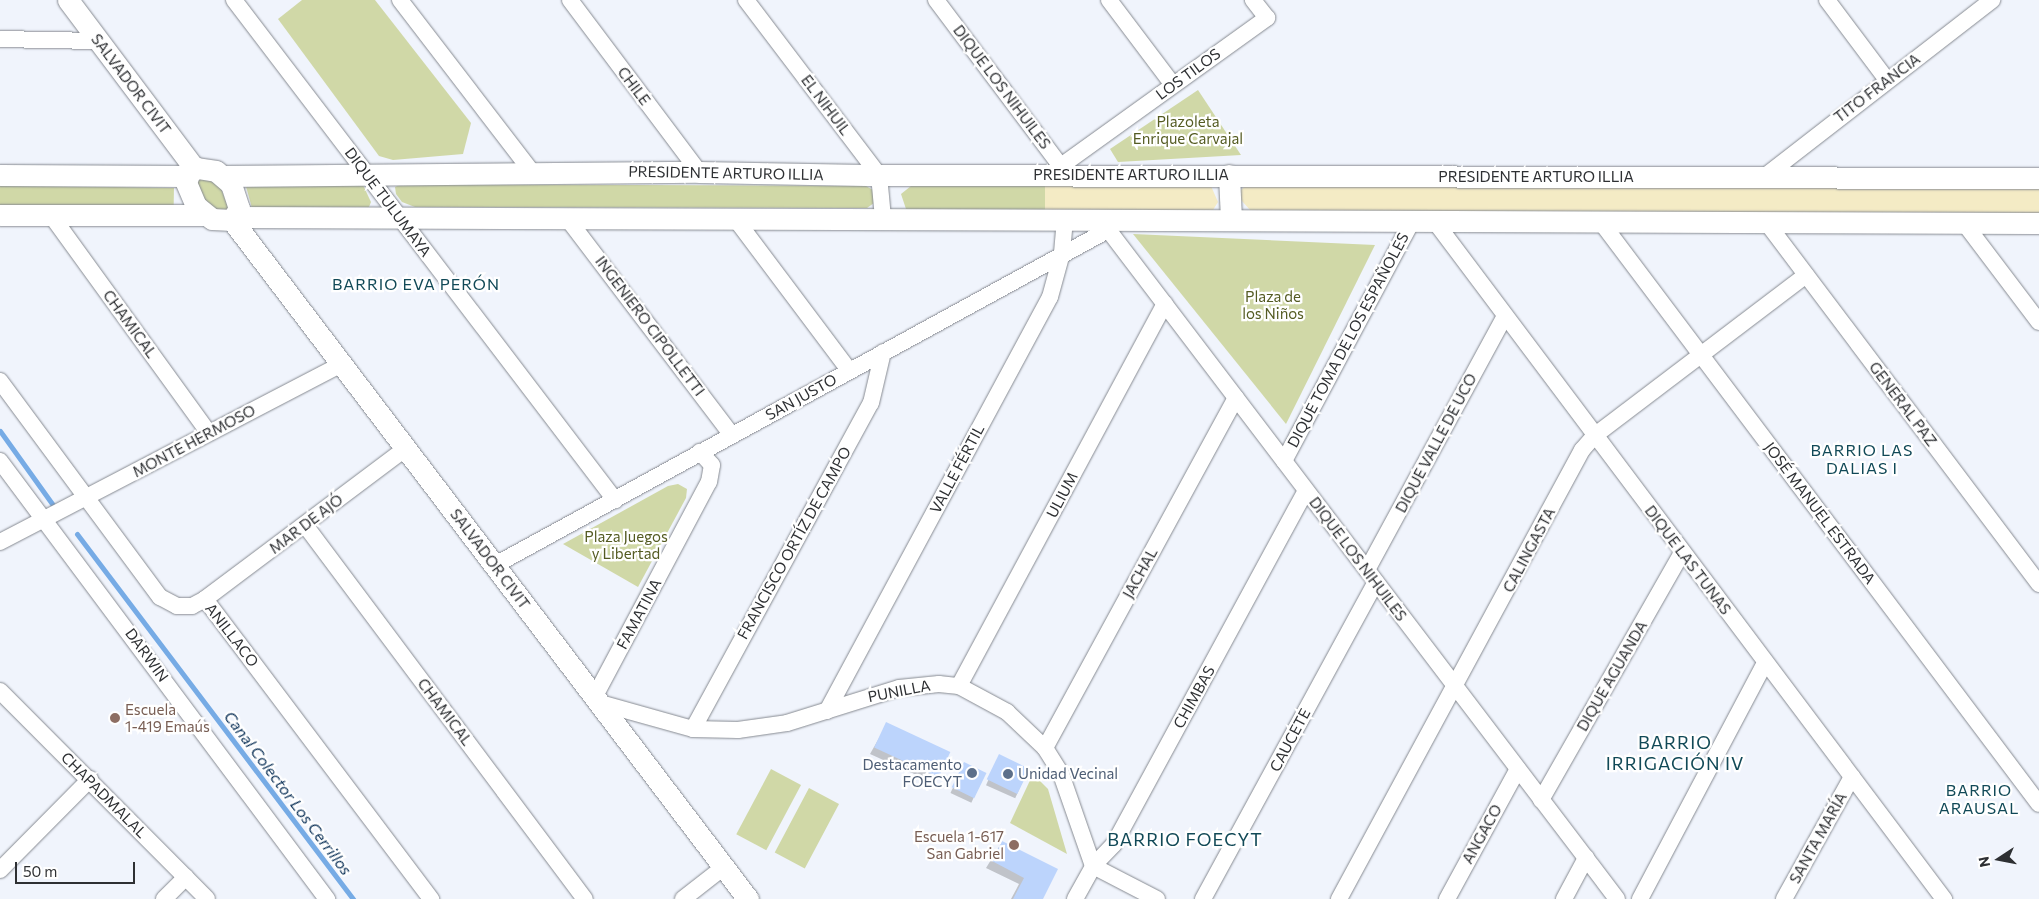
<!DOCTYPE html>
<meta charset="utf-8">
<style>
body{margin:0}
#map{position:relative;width:2039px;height:899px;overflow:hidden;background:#f0f4fc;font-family:Commissioner,sans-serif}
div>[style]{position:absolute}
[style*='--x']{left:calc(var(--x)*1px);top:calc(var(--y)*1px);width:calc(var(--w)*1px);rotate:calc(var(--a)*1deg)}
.green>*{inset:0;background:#d0d8a7;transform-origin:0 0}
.sand>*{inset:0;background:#f4ebc5}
.shadow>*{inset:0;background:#0003;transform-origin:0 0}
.stream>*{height:5px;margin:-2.5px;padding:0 2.5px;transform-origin:2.5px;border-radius:2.5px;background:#76abe5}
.building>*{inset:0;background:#bcd4fc;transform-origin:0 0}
.roads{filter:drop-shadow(0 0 1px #868a91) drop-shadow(0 0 1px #868a91)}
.minor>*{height:16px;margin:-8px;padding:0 8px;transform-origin:8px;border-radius:8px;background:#fff}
.tertiary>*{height:21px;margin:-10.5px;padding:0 10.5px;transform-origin:10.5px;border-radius:10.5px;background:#fff}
.dots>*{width:14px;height:14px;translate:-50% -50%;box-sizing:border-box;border:2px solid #fff;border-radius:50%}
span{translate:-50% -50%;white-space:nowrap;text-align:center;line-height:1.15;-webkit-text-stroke:4.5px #fff;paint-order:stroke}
.street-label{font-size:15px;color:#2e3033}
.park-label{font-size:15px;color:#545b22}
.education-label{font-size:15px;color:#785e54}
.left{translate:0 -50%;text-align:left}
.right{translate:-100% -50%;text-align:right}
.service-label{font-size:15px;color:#4e5e75}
.neighbourhood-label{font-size:16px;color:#114957;letter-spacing:1px}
.water-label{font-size:16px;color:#0e3359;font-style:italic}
.quarter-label{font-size:18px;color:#114957;letter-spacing:1px}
.north{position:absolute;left:1974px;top:834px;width:50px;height:50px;-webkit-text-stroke:4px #fff;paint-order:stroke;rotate:259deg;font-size:14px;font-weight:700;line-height:20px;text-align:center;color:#2e3033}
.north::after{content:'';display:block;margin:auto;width:18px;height:22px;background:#2e3033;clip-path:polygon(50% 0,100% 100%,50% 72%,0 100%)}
.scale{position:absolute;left:15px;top:862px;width:120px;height:22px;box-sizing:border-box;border:2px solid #2e3033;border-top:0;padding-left:6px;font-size:15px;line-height:18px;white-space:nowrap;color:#2e3033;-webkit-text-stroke:4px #fff;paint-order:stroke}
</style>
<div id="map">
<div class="green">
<div style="clip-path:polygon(302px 0,375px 0,471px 123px,463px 154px,393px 160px,379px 156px,278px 19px)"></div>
<div style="clip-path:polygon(1198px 90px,1241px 155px,1118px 162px,1110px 149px)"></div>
<div style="clip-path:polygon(206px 175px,221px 188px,229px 210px,214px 211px,197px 190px,198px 177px)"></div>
<div style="clip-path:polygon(245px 183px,363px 185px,371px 202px,369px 207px,252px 208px)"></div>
<div style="clip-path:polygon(401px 184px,866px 186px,873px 190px,874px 203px,867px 208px,415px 207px,402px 202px,396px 194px,395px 187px)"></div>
<div style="left:0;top:185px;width:174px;height:21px;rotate:1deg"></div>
<div style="clip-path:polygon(911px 186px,1045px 186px,1045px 212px,906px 209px,901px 194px)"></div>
<div style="clip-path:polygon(1133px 234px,1375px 245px,1286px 424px)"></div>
<div style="clip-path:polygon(678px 484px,687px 489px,686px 498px,638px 587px,563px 544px,668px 486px)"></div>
<div style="left:771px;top:769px;width:34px;height:74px;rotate:28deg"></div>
<div style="clip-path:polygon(1033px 774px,1048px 789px,1067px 854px,1010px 823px)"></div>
<div style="left:809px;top:788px;width:34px;height:73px;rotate:28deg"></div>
</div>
<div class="sand">
<div style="clip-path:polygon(1246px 185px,2039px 185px,2039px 213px,1251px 211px,1241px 200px,1241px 190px)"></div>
<div style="clip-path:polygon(1045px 186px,1211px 186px,1218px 202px,1213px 210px,1045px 212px)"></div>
</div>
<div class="shadow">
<div style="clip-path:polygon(887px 724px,938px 776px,932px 782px,870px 754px)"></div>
<div style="left:999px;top:756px;width:32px;height:32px;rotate:24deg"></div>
<div style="left:964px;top:764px;width:23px;height:32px;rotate:25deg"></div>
<div style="clip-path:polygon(1002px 842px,1041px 899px,1011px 899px,1019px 884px,986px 868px)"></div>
</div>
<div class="stream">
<div style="--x:0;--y:431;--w:91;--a:54.4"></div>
<div style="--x:77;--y:534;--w:458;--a:52.9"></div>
</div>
<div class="building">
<div style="left:886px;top:722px;width:71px;height:28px;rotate:25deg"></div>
<div style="left:999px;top:754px;width:34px;height:28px;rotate:26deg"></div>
<div style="left:964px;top:762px;width:25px;height:28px;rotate:26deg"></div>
<div style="clip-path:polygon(1002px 841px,1058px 869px,1043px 899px,1013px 899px,1024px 878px,992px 861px)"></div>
</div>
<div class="roads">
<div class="minor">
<div style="--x:234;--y:0;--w:629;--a:52.69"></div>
<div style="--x:400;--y:0;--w:217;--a:52.5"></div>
<div style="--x:570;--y:0;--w:215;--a:53.1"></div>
<div style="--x:746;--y:0;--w:220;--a:52.8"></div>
<div style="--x:879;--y:175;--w:43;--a:84.7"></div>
<div style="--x:936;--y:0;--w:216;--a:53.1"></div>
<div style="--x:1109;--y:0;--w:106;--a:53"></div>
<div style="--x:1827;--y:0;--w:100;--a:53.1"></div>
<div style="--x:0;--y:39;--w:98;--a:1.2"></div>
<div style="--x:1061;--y:166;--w:254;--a:-35.7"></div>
<div style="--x:1267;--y:18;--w:23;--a:-128"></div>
<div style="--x:1764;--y:177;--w:289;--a:-37.8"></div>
<div style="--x:51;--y:215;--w:269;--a:54.1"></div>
<div style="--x:734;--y:217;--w:191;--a:53.1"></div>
<div style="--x:567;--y:218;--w:273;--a:52.8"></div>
<div style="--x:1100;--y:219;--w:854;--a:52.75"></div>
<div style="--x:1433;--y:219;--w:851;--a:53.08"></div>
<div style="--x:1601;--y:222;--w:728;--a:53.04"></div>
<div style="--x:1767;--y:223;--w:452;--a:53"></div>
<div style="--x:1964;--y:223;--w:124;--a:52.9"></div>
<div style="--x:0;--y:381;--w:269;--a:53.5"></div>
<div style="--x:160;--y:597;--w:19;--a:28"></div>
<div style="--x:177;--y:606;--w:15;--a:0"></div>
<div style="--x:192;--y:606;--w:15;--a:-28"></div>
<div style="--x:205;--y:599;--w:376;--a:53"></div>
<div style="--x:0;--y:461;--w:547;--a:53.26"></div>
<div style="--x:1284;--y:461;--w:274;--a:-61.9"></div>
<div style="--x:305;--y:525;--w:467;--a:53.2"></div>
<div style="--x:0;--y:542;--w:386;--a:-27.5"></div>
<div style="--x:495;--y:565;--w:699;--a:-28.66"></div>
<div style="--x:1367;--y:570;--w:289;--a:-61.5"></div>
<div style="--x:205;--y:599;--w:251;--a:-36.9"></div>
<div style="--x:959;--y:686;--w:434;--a:-61.7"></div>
<div style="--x:0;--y:691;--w:293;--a:45.1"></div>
<div style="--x:595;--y:696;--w:242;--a:-62"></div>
<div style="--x:709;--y:482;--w:17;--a:-80"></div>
<div style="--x:712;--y:465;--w:18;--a:-133"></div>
<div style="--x:600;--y:703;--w:97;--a:15.6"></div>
<div style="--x:693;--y:729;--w:45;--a:1.3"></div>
<div style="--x:738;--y:730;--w:49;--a:-8.1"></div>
<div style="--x:787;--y:723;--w:117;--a:-17.4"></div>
<div style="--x:899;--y:688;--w:40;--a:-5.7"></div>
<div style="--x:939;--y:684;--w:20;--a:6"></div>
<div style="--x:959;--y:686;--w:55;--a:28.4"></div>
<div style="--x:1007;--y:712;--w:52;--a:43.5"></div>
<div style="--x:1045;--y:748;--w:31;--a:58"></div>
<div style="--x:1061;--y:774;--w:97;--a:70.8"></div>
<div style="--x:1093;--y:866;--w:72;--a:27.3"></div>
<div style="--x:827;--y:711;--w:470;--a:-61.7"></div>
<div style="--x:1050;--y:297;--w:46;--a:-74.7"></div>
<div style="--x:1062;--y:253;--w:34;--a:-85"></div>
<div style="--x:693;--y:729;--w:371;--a:-61.4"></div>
<div style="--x:871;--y:403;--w:52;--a:-76.8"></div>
<div style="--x:1045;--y:748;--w:399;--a:-61.4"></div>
<div style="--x:1541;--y:800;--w:284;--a:-60.3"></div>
<div style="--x:0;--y:870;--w:128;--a:-45.3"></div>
<div style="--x:164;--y:899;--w:31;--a:-45"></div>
<div style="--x:683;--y:899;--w:52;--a:-38"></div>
<div style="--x:1075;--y:899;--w:38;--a:-61"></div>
<div style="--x:1093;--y:866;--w:30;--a:-46"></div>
<div style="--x:1114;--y:844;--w:402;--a:-61.5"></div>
<div style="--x:1203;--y:899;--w:361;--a:-61.4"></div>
<div style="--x:1339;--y:899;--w:511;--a:-61.58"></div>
<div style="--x:1582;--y:450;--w:18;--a:-49"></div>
<div style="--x:1594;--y:436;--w:266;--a:-37.2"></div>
<div style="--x:1447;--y:899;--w:148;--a:-61.4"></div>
<div style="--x:1564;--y:899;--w:47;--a:-61.8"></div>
<div style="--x:1640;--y:899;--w:267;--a:-62.1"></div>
<div style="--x:1784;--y:899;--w:140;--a:-60.9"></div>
</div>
<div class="tertiary">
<div style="--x:68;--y:0;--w:210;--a:53.1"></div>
<div style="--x:197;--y:168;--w:19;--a:9"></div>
<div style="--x:216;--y:171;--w:20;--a:41"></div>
<div style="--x:231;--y:184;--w:25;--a:72"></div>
<div style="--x:239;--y:208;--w:14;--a:120"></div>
<div style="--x:232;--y:220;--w:20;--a:-177"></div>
<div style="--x:212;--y:219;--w:21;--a:-141"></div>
<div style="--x:196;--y:206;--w:26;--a:-113"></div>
<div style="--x:186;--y:182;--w:11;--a:-68"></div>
<div style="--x:190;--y:172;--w:8;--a:-30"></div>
<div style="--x:0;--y:175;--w:187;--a:0.3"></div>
<div style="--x:1229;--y:175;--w:44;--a:87.4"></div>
<div style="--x:223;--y:176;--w:476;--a:-0.5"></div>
<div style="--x:699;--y:172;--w:180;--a:1"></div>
<div style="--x:879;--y:175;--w:1160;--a:0.15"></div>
<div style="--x:0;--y:215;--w:204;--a:0"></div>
<div style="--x:235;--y:217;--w:1804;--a:0.19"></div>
<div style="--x:232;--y:220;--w:853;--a:52.77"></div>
</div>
</div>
<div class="dots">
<div style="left:115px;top:718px;background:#8d6e63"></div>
<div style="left:972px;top:773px;background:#5c6f8a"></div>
<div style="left:1008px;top:774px;background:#5c6f8a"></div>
<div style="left:1014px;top:845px;background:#8d6e63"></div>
</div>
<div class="street-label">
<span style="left:1188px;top:74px;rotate:-36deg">LOS TILOS</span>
<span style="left:131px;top:84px;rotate:53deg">SALVADOR CIVIT</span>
<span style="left:634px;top:86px;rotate:53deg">CHILE</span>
<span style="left:1002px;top:87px;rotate:53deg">DIQUE LOS NIHUILES</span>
<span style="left:1877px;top:88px;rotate:-37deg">TITO FRANCIA</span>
<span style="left:826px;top:105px;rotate:53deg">EL NIHUIL</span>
<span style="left:726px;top:173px;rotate:1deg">PRESIDENTE ARTURO ILLIA</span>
<span style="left:1131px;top:175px">PRESIDENTE ARTURO ILLIA</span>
<span style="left:1536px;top:177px">PRESIDENTE ARTURO ILLIA</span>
<span style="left:388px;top:202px;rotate:53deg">DIQUE TULUMAYA</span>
<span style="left:130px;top:324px;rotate:54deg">CHAMICAL</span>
<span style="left:650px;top:326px;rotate:53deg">INGENIERO CIPOLLETTI</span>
<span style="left:1348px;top:340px;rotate:-62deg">DIQUE TOMA DE LOS ESPAÑOLES</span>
<span style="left:801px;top:397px;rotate:-29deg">SAN JUSTO</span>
<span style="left:1903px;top:404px;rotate:53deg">GENERAL PAZ</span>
<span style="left:194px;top:441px;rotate:-28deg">MONTE HERMOSO</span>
<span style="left:1436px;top:443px;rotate:-62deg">DIQUE VALLE DE UCO</span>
<span style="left:957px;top:469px;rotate:-62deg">VALLE FÉRTIL</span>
<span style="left:1062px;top:495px;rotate:-62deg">ULIUM</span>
<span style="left:1820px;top:513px;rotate:53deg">JOSÉ MANUEL ESTRADA</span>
<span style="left:306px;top:524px;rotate:-37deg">MAR DE AJÓ</span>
<span style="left:794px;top:543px;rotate:-61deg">FRANCISCO ORTÍZ DE CAMPO</span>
<span style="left:1529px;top:550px;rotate:-62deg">CALINGASTA</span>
<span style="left:490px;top:559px;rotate:53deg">SALVADOR CIVIT</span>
<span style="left:1358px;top:559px;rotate:53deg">DIQUE LOS NIHUILES</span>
<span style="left:1688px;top:560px;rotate:53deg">DIQUE LAS TUNAS</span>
<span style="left:1140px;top:573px;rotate:-61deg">JACHAL</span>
<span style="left:639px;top:614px;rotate:-62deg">FAMATINA</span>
<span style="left:232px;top:635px;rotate:52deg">ANILLACO</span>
<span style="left:147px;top:655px;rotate:54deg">DARWIN</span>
<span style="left:1612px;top:676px;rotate:-60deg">DIQUE AGUANDA</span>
<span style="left:899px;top:691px;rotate:-11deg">PUNILLA</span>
<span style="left:1194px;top:697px;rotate:-61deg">CHIMBAS</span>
<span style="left:445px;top:712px;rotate:53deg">CHAMICAL</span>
<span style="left:1290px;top:740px;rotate:-62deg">CAUCETE</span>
<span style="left:104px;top:795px;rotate:45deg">CHAPADMALAL</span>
<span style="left:1482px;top:834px;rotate:-61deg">ANGACO</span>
<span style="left:1818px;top:838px;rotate:-61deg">SANTA MARÍA</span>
</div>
<div class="park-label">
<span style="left:1188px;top:130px">Plazoleta<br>Enrique Carvajal</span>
<span style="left:1273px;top:305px">Plaza de<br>los Niños</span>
<span style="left:626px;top:545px">Plaza Juegos<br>y Libertad</span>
</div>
<div class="education-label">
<span class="left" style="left:125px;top:718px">Escuela<br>1-419 Emaús</span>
<span class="right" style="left:1004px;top:845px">Escuela 1-617<br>San Gabriel</span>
</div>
<div class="service-label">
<span class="right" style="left:962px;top:773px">Destacamento<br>FOECYT</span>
<span class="left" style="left:1018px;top:774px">Unidad Vecinal</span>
</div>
<div class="neighbourhood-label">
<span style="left:416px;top:284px">BARRIO EVA PERÓN</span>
<span style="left:1862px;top:459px">BARRIO LAS<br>DALIAS I</span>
<span style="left:1979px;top:799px">BARRIO<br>ARAUSAL</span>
</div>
<div class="water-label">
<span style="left:288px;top:793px;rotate:53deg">Canal Colector Los Cerrillos</span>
</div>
<div class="quarter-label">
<span style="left:1675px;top:753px">BARRIO<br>IRRIGACIÓN IV</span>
<span style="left:1185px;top:839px">BARRIO FOECYT</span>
</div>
<div class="north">N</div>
<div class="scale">50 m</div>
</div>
